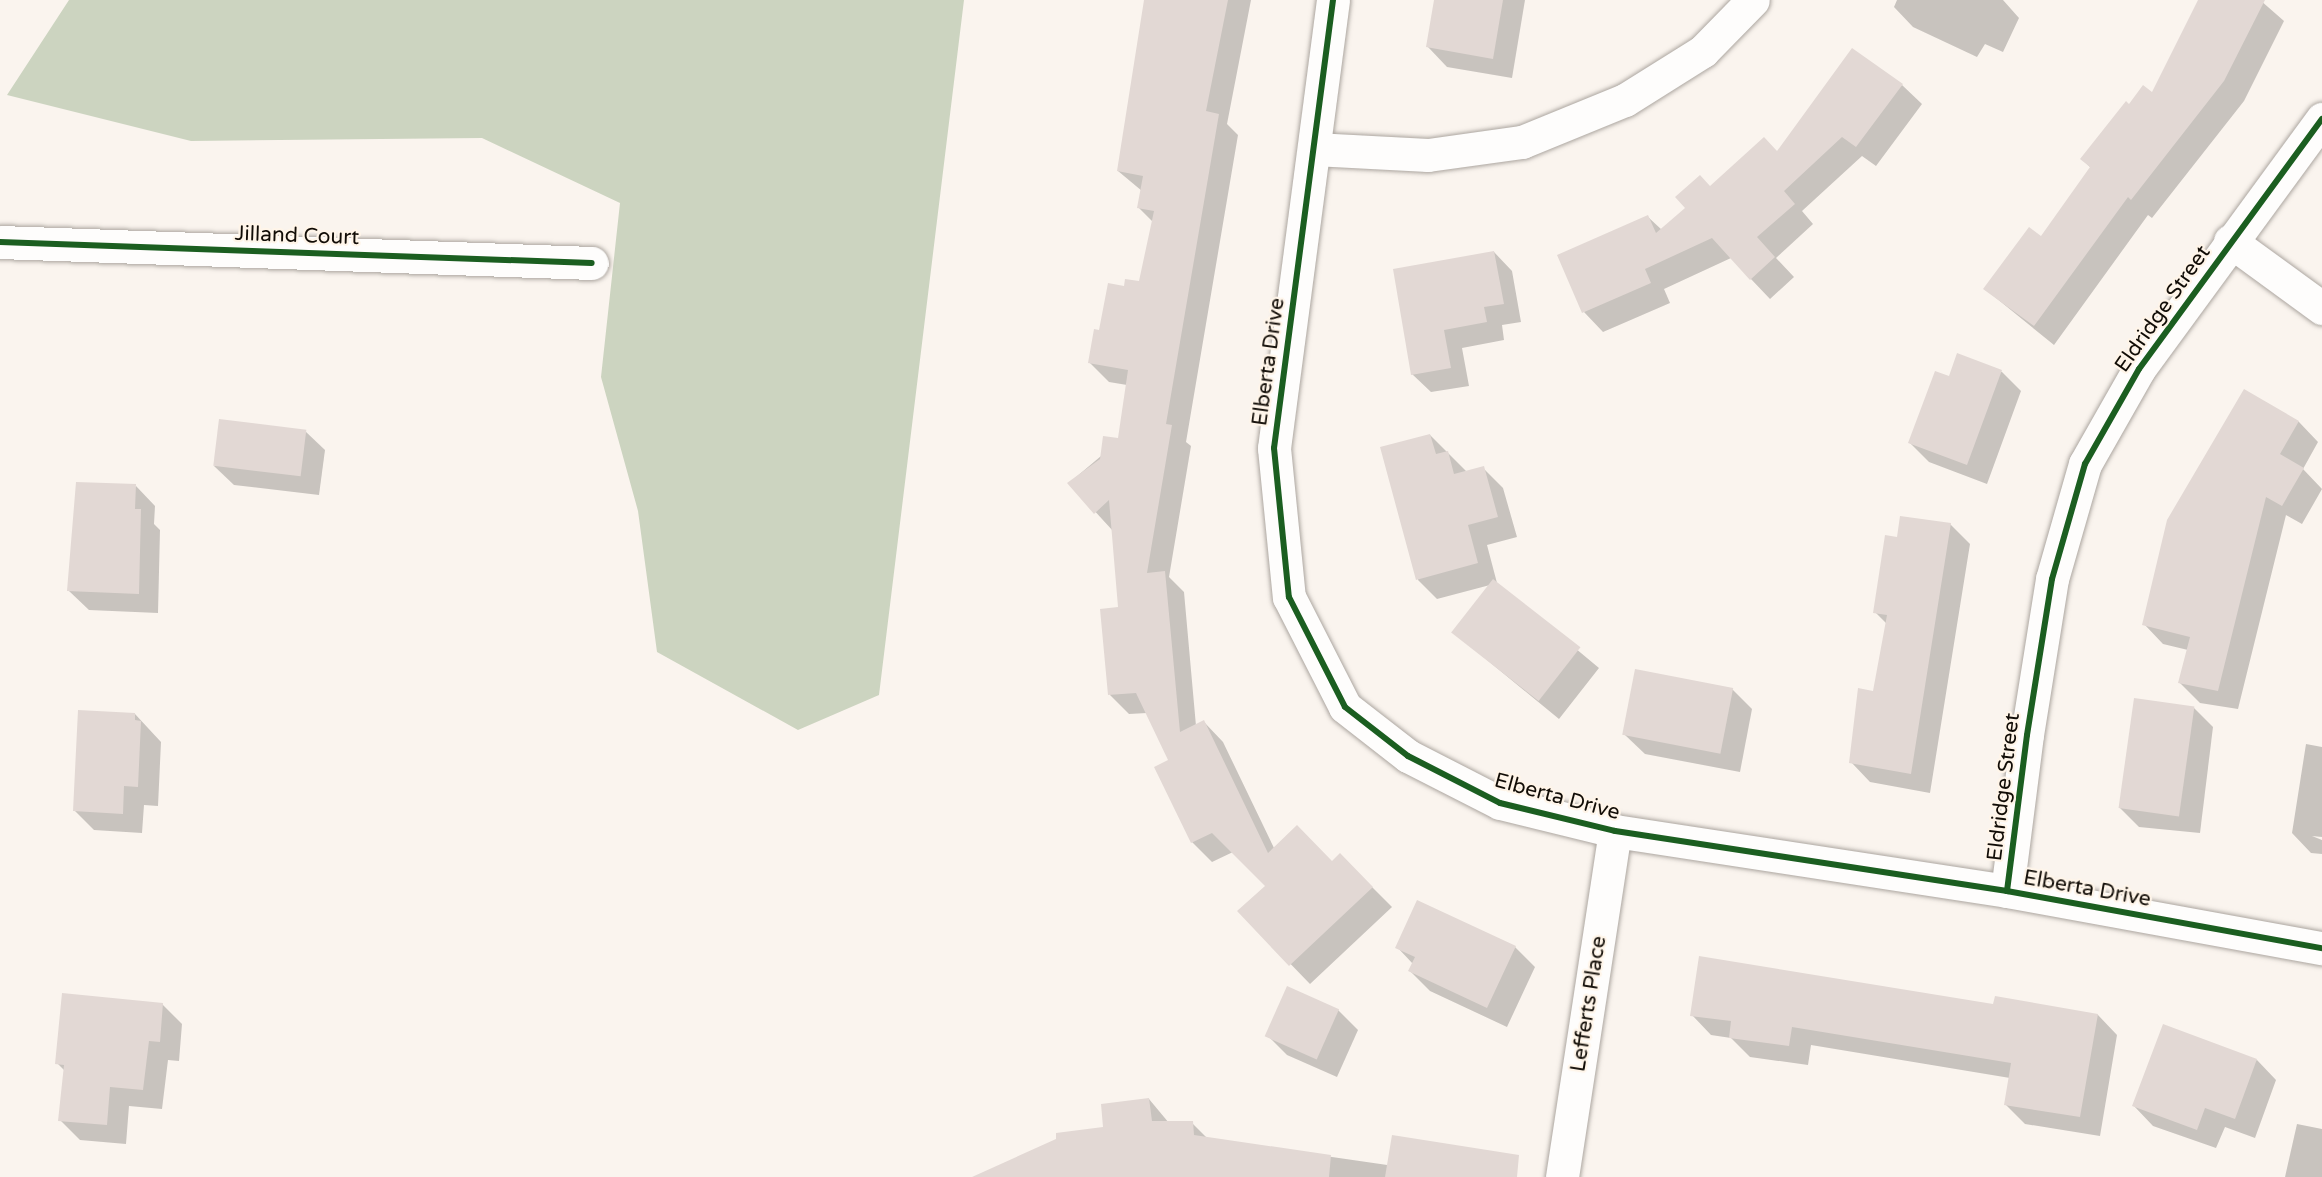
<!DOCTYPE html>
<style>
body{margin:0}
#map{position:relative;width:2322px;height:1177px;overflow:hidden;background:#faf4ee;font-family:"Varela Round",sans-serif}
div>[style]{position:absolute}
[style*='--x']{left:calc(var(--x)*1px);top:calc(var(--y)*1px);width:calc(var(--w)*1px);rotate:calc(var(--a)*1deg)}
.forest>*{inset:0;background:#ccd4c0}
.shadow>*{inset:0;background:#0003}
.building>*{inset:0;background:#e2d8d4;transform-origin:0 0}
.roads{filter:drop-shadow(0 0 2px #aca6a0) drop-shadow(0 0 2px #aca6a0)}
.street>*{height:33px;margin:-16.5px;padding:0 16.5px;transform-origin:16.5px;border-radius:16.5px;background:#fefdfc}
.cycleway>*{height:6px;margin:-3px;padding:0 3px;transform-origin:3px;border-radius:3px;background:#1b5e20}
span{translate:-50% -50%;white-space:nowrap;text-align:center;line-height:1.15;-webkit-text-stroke:4.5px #fff5e9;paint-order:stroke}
.street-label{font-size:21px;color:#110c06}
</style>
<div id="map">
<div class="forest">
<div style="clip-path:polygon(69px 0,964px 0,879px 695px,798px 730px,657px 652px,638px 511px,601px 377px,620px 203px,482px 138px,191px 141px,7px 95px)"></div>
</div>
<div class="shadow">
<div style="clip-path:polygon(1146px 0,1251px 0,1227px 124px,1238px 135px,1186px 442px,1191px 446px,1169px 577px,1184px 592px,1196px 726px,1204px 722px,1223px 742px,1274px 848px,1332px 863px,1340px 855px,1392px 907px,1310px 984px,1239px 911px,1267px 886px,1233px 852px,1212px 862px,1192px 842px,1170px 761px,1147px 713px,1129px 714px,1110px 695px,1120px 608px,1113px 531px,1069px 483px,1120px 440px,1127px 385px,1109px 382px,1089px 362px,1101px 332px,1125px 288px,1141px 283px,1153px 222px,1139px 208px,1142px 191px,1118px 171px)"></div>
<div style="clip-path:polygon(1435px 0,1525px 0,1512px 78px,1447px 67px,1428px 47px)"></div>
<div style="clip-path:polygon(1897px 0,2003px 0,2019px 18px,2003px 52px,1985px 44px,1977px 57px,1913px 27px,1894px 7px)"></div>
<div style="clip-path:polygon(2199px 0,2260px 0,2284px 21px,2244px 101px,2152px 218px,2148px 215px,2054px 345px,1985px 289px,2042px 238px,2091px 168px,2082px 159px,2130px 106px,2152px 94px)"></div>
<div style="clip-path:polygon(1902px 85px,1922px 104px,1876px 166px,1862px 156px,1802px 211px,1813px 224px,1776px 258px,1794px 277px,1770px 299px,1731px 258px,1664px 289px,1670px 303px,1603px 332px,1584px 312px,1648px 217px,1662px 230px,1710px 187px)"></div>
<div style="clip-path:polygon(1494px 252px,1512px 271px,1521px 322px,1502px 325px,1504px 340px,1462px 348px,1469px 386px,1431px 392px,1412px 374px)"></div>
<div style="clip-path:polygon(1958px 355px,2002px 372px,2021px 391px,1987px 484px,1929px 462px,1909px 442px,1949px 378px)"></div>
<div style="clip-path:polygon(2245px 391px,2299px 422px,2318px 442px,2303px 469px,2322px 489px,2302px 524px,2286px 515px,2238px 709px,2200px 703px,2180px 683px,2188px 650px,2163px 644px,2144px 624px)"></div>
<div style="clip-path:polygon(305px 431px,325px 450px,319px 495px,234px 485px,214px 466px)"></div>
<div style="clip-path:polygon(1430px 435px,1467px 472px,1483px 468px,1503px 488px,1517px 537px,1487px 545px,1497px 583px,1599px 668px,1559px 719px,1453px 632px,1490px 585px,1437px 599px,1418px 580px)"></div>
<div style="clip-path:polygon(136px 486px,155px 506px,154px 524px,160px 530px,158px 613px,89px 610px,69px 591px)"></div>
<div style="clip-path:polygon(1950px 524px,1970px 544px,1930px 793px,1870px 782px,1851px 762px,1874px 693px,1887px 624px,1875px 612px,1898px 539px)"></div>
<div style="clip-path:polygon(1732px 689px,1752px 709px,1740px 772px,1645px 754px,1625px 735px)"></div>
<div style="clip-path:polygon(2193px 707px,2213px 727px,2200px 833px,2139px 827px,2119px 807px)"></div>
<div style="clip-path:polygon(135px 714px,161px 742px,158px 806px,144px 805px,142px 833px,94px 830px,74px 810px)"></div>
<div style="clip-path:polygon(2306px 744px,2322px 747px,2322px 837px,2312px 836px,2322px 840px,2322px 854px,2311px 853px,2292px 833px)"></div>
<div style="clip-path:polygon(1397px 947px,1515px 947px,1535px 967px,1507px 1027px,1430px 991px,1410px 971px,1413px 964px)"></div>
<div style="clip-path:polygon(162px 1004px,182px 1024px,179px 1061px,168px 1060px,162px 1109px,129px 1106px,126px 1144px,80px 1140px,60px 1120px,65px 1071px,57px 1063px)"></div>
<div style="clip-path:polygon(1995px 1006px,2098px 1015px,2117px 1035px,2100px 1136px,2025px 1124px,2005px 1104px,2010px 1078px,1811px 1045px,1808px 1065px,1750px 1057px,1731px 1038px,1711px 1035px,1692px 1015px)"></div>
<div style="clip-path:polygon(1338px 1010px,1358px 1030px,1337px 1077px,1287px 1055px,1267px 1035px)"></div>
<div style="clip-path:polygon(2257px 1060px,2276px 1080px,2255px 1138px,2225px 1127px,2216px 1148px,2153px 1126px,2134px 1106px)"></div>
<div style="clip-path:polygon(1149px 1099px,1169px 1123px,1192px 1123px,1208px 1139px,1470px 1177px,976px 1177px,1105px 1129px)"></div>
<div style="clip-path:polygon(2297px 1124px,2322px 1129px,2322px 1177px,2285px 1177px)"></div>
</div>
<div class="building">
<div style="clip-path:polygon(1144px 0,1228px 0,1206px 111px,1219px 114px,1166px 424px,1172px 425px,1147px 573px,1165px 571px,1180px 732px,1204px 720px,1268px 853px,1297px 825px,1332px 861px,1340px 853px,1373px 887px,1289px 966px,1237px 911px,1265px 886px,1212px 833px,1191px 843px,1154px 767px,1168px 760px,1136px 693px,1108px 695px,1100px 609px,1118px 607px,1109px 500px,1094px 514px,1067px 483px,1100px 459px,1103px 436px,1118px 438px,1128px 370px,1088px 363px,1094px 329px,1099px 330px,1108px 283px,1124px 286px,1125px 279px,1139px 281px,1154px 211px,1137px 208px,1143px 176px,1117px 171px)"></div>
<div style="clip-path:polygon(1434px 0,1503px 0,1493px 59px,1426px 47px)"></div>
<div style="clip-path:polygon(2198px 0,2265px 0,2224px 81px,2131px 200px,2128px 197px,2034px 326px,1983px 289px,2029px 227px,2041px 236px,2090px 167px,2080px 159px,2126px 101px,2129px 104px,2143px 85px,2152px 92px)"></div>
<div style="clip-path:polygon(1852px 48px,1903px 84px,1856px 147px,1842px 137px,1784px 191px,1795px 204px,1757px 237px,1775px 257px,1750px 280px,1712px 238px,1645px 269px,1651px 283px,1582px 313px,1557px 255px,1648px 215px,1656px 233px,1685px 208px,1675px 197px,1700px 175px,1710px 186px,1764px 137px,1777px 151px)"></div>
<div style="clip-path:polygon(1494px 251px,1504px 304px,1484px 307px,1487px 322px,1444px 330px,1451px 368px,1411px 375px,1393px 269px)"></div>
<div style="clip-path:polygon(1957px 353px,2002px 370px,1967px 465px,1908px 443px,1935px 371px,1949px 376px)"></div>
<div style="clip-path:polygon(2244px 389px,2299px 421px,2280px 454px,2304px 468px,2282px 506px,2266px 497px,2218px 691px,2178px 683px,2190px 637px,2142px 625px,2167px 520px)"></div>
<div style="left:219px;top:419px;width:88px;height:47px;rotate:7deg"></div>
<div style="clip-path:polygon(1430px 434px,1436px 454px,1448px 451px,1454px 474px,1484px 466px,1498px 517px,1468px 525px,1478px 563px,1416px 580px,1380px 447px)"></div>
<div style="clip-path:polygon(76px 482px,136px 484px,135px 509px,141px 509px,139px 594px,67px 591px)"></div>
<div style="clip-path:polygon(1900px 516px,1951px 523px,1911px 774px,1849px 763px,1858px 688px,1873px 691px,1887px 615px,1873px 613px,1885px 535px,1897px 537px)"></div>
<div style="left:1493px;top:579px;width:111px;height:68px;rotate:38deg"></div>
<div style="left:1635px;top:669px;width:100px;height:67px;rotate:11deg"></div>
<div style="left:2134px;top:698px;width:61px;height:111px;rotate:8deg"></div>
<div style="clip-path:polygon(78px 710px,135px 713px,135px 720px,141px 721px,138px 787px,124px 786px,123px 814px,73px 811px)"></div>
<div style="clip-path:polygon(1417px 900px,1516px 946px,1487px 1008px,1408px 971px,1415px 957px,1395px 948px)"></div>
<div style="clip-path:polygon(1699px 956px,1993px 1004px,1995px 996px,2098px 1014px,2080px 1117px,2004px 1105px,2011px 1063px,1792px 1027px,1789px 1046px,1729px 1038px,1731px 1021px,1690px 1016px)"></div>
<div style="left:1287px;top:986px;width:57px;height:55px;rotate:24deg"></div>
<div style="clip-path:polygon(62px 993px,163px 1003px,160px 1042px,149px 1041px,143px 1090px,110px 1087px,107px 1125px,58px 1121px,64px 1065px,55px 1064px)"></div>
<div style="clip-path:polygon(2163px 1024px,2257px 1059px,2235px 1119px,2205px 1108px,2197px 1130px,2132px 1106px)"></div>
<div style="clip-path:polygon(1149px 1098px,1152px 1121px,1193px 1121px,1194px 1135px,1331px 1155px,1329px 1177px,972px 1177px,1056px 1139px,1056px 1133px,1103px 1127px,1101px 1104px)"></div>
<div style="clip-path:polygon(1392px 1135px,1519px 1155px,1517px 1177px,1385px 1177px)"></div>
</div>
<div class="roads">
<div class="street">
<div style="--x:1333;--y:0;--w:452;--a:97.5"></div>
<div style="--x:1274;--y:448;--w:150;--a:84.3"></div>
<div style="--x:1289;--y:597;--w:123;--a:63"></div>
<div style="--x:1345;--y:707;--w:80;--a:37.9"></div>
<div style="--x:1408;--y:756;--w:103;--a:27.1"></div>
<div style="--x:1500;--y:803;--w:118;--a:13.7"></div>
<div style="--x:1615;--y:831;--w:397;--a:8.7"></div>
<div style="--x:2007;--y:891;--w:320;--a:10.3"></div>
<div style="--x:1314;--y:149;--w:114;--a:3"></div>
<div style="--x:1428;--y:155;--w:95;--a:-7.9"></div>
<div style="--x:1522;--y:142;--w:111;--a:-22.2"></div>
<div style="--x:1625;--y:100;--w:92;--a:-32.1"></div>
<div style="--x:1703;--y:51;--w:71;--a:-45.6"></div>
<div style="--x:2230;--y:241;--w:114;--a:36.1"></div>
<div style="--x:0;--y:242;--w:592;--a:2.03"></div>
<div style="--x:2007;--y:891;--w:157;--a:-82.7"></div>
<div style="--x:2027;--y:735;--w:158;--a:-80.9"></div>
<div style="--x:2052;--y:579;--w:120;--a:-74"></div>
<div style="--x:2085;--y:464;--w:109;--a:-60.4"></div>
<div style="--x:2139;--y:369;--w:310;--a:-53.8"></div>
<div style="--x:1562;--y:1177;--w:350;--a:-81.3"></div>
</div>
</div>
<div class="cycleway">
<div style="--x:1333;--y:0;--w:452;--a:97.5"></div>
<div style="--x:1274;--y:448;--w:150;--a:84.3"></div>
<div style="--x:1289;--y:597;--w:123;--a:63"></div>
<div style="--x:1345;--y:707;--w:80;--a:37.9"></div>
<div style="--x:1408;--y:756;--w:103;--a:27.1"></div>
<div style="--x:1500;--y:803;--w:118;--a:13.7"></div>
<div style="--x:1615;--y:831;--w:397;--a:8.7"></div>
<div style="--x:2007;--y:891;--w:320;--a:10.3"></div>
<div style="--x:0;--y:242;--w:592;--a:2.03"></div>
<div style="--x:2007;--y:891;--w:157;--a:-82.7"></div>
<div style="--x:2027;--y:735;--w:158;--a:-80.9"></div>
<div style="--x:2052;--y:579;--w:120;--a:-74"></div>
<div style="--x:2085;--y:464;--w:109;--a:-60.4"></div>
<div style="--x:2139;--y:369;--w:310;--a:-53.8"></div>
</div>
<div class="street-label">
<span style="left:297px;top:236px;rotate:2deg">Jilland Court</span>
<span style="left:2163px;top:309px;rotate:-55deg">Eldridge Street</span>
<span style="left:1269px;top:362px;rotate:-82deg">Elberta Drive</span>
<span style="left:2004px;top:787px;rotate:-83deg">Eldridge Street</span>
<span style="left:1557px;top:797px;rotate:15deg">Elberta Drive</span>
<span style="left:2087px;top:889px;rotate:10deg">Elberta Drive</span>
<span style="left:1589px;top:1004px;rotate:-81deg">Lefferts Place</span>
</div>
</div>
